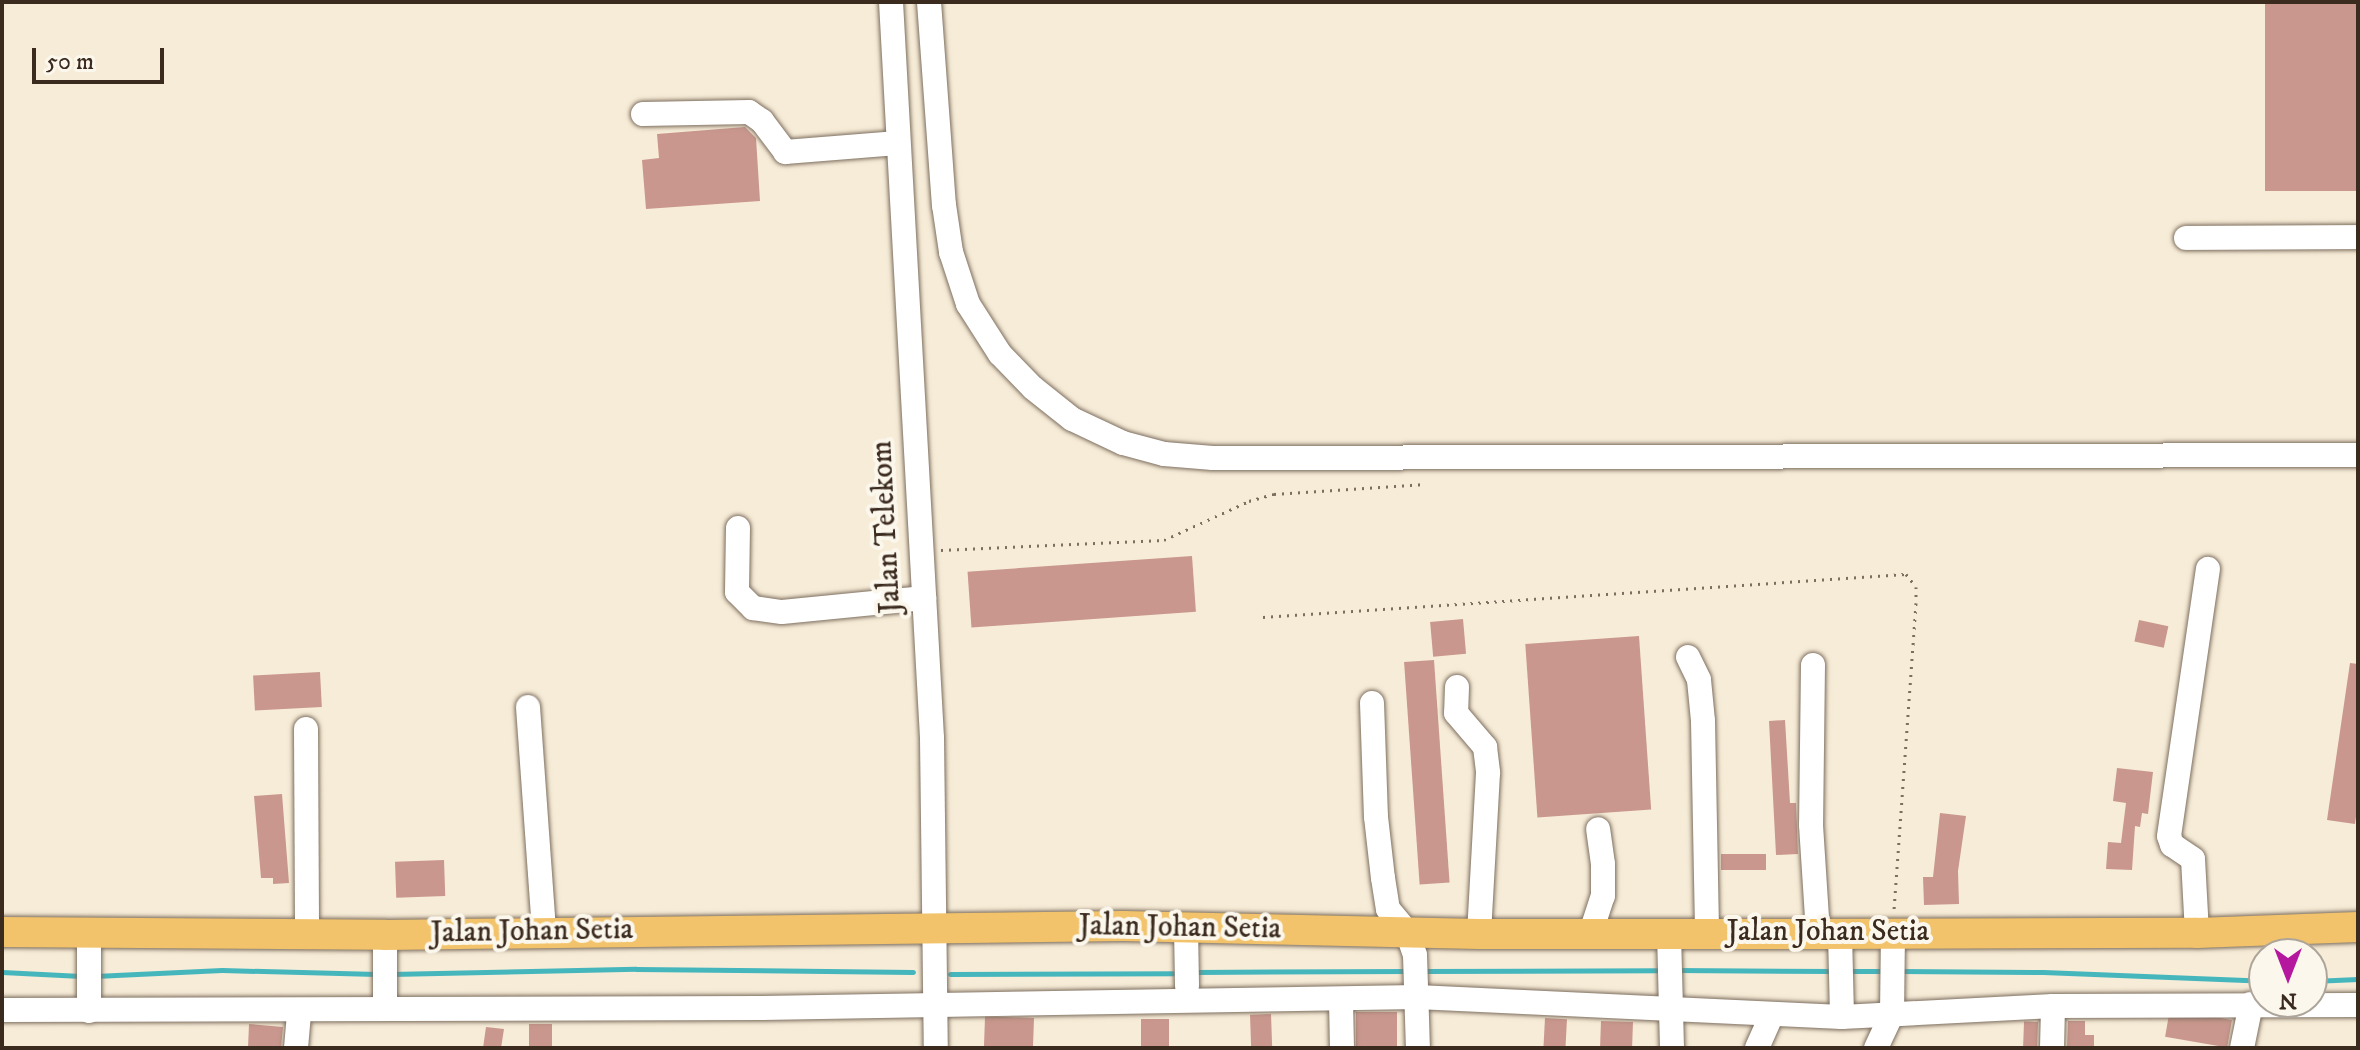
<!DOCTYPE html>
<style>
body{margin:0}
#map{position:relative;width:2360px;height:1050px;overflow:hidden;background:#f7ecd7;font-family:"IM FELL DW Pica",serif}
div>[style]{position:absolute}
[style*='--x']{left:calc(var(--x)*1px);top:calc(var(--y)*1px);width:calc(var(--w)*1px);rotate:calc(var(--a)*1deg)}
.stream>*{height:5px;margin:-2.5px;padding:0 2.5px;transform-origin:2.5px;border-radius:2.5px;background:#46b6bd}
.building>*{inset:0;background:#c9978d;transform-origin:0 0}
.path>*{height:3px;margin-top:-1.5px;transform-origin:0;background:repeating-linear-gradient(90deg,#7d6e5f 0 2px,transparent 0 8px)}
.roads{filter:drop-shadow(0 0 2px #7d6e5f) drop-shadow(0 0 2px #7d6e5f)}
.minor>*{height:24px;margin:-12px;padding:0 12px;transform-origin:12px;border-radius:12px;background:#fff}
.major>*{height:30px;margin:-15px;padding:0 15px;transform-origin:15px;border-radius:15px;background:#f2c36a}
span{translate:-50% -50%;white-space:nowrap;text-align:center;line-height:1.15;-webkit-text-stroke:8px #fbf7ec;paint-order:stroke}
.street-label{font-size:30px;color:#3b2a1e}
.frame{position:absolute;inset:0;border:4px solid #3b2a1e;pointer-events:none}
.north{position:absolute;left:2248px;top:938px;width:80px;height:80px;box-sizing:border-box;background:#fbf7ec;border:2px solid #aea59a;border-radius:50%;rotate:180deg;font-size:22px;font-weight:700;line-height:32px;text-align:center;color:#3b2a1e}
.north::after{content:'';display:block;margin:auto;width:28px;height:36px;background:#b5179e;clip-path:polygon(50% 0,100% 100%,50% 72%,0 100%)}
.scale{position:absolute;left:32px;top:48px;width:132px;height:36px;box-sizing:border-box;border:4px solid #3b2a1e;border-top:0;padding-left:10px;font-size:24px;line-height:28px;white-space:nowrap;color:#3b2a1e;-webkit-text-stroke:6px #fbf7ec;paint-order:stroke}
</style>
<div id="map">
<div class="stream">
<div style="--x:1675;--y:970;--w:158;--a:0.4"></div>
<div style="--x:1423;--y:971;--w:238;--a:-0.2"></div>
<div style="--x:1847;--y:971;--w:38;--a:0"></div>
<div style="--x:1899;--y:971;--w:144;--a:0.4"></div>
<div style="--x:2043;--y:972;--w:221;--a:2.3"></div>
<div style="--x:2;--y:972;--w:79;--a:2.9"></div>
<div style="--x:1195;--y:972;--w:214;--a:-0.3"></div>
<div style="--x:391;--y:974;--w:245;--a:-1.2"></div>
<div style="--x:636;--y:969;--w:277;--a:0.6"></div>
<div style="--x:950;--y:974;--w:231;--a:-0.2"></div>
<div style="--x:95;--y:976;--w:127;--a:-2.7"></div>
<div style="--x:222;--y:970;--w:155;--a:1.5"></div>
<div style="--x:2312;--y:981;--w:46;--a:-2.5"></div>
</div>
<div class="building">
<div style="left:2265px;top:2px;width:93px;height:189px"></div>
<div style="clip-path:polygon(745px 127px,756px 138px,760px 201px,646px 209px,642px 160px,659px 158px,657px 134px)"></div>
<div style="left:1192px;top:556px;width:56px;height:225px;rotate:86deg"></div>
<div style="left:1463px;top:619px;width:35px;height:33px;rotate:85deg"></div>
<div style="left:2139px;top:620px;width:30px;height:22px;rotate:12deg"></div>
<div style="left:1639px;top:636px;width:174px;height:114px;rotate:86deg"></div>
<div style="left:1434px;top:660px;width:223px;height:30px;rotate:86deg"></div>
<div style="clip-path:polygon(2350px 663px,2358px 664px,2358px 801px,2355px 824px,2327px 820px)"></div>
<div style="left:320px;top:672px;width:35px;height:67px;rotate:87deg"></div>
<div style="clip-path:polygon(1785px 720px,1790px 803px,1796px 803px,1798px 854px,1776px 855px,1769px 721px)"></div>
<div style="clip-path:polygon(2117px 768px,2153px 772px,2148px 814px,2142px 813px,2140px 827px,2135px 826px,2132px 870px,2106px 869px,2108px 842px,2121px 843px,2126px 803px,2113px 801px)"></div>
<div style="clip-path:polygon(282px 794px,289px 883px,273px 884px,273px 878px,261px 878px,254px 796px)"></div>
<div style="clip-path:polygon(1940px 813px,1966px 816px,1958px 871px,1959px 904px,1924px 905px,1923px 877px,1933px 877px)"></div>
<div style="left:1766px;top:854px;width:16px;height:45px;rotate:90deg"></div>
<div style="left:444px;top:860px;width:36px;height:49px;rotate:88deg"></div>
<div style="left:1397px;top:1012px;width:36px;height:41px;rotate:90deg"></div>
<div style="left:1271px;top:1014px;width:34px;height:21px;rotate:88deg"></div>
<div style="left:1034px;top:1018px;width:30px;height:49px;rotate:92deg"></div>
<div style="left:1545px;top:1018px;width:22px;height:30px;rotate:3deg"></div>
<div style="left:1141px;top:1019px;width:28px;height:29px"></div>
<div style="left:2232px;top:1020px;width:28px;height:63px;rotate:100deg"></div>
<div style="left:1601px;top:1021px;width:32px;height:27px;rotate:2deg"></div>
<div style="clip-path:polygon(2068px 1021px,2085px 1021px,2085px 1035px,2094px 1035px,2094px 1048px,2067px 1048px)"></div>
<div style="left:2038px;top:1022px;width:26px;height:14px;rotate:92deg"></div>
<div style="clip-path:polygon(249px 1024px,283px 1027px,281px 1048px,248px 1048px)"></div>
<div style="left:529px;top:1024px;width:23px;height:24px"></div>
<div style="clip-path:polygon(486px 1027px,504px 1029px,501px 1048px,483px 1048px)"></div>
</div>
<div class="path">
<div style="--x:941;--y:550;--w:223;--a:-2.6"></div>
<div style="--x:1164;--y:540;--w:94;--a:-24.6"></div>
<div style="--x:1249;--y:501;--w:26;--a:-16"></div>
<div style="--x:1274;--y:494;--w:152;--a:-3.8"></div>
<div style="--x:1263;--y:617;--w:644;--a:-3.83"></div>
<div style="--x:1906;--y:574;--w:16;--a:52"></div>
<div style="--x:1916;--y:587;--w:16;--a:90"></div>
<div style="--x:1916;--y:603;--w:307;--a:94.1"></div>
</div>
<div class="roads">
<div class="minor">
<div style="--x:891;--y:2;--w:737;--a:86.81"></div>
<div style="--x:932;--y:738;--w:310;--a:89.3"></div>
<div style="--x:929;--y:2;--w:204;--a:85.8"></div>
<div style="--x:944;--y:205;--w:48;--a:81.5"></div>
<div style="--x:951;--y:252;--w:55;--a:71.9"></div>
<div style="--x:968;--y:304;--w:59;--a:57.4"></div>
<div style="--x:1000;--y:354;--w:47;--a:45.9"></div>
<div style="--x:1033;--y:388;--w:50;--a:38.5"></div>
<div style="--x:1072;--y:419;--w:56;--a:25.2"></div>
<div style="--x:1123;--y:443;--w:42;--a:15"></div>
<div style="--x:1164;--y:454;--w:49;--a:4.7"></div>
<div style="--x:1213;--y:458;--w:1145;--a:-0.15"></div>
<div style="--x:643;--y:114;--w:106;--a:-1.1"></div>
<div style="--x:749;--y:112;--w:16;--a:35"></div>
<div style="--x:762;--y:121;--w:39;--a:53"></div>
<div style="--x:785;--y:152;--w:113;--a:-4.6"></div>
<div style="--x:2186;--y:238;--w:172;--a:-0.3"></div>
<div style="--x:738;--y:528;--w:64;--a:90.9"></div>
<div style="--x:737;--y:592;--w:23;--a:45"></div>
<div style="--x:753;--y:608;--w:29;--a:8"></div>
<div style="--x:782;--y:612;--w:143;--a:-5.6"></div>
<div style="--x:1688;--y:657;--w:25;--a:64"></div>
<div style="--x:1699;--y:680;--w:41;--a:84.4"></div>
<div style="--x:1703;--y:721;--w:211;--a:88.9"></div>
<div style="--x:1813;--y:665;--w:160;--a:90.7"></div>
<div style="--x:1811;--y:825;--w:109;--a:86.3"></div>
<div style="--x:1457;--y:687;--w:26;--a:92"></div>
<div style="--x:1456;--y:713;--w:45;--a:49.5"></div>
<div style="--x:1485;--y:747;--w:26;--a:83"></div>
<div style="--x:1488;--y:773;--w:161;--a:93.2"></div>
<div style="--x:1372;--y:703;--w:114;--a:88"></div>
<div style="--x:1376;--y:817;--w:61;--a:83.5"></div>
<div style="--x:1383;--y:878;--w:31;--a:81"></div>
<div style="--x:1388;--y:909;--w:30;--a:50"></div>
<div style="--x:1407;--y:932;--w:24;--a:71"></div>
<div style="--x:1415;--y:955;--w:93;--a:88.2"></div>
<div style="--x:528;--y:707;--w:226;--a:85.9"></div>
<div style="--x:306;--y:729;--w:205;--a:89.7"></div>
<div style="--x:1186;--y:927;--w:59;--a:89"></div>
<div style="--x:1591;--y:932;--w:38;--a:-72"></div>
<div style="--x:1603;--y:896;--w:32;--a:-90"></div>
<div style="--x:1603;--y:864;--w:35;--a:-98"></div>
<div style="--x:1669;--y:933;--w:115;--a:88.5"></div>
<div style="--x:2197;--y:933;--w:74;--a:-93.1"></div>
<div style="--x:2193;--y:859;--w:25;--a:-146"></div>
<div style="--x:2172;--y:845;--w:9;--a:-108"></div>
<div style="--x:2169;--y:836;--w:270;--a:-81.7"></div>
<div style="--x:1840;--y:934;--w:83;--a:88.6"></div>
<div style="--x:385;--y:935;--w:74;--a:90"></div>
<div style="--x:1341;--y:1001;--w:47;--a:88.8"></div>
<div style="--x:2;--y:1010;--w:760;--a:-0.15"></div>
<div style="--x:762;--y:1008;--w:655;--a:-0.96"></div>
<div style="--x:1417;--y:997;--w:425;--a:2.7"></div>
<div style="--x:1842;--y:1017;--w:211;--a:-3"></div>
<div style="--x:2053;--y:1006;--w:305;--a:-0.2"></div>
<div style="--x:89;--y:1011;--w:78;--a:-90"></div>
<div style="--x:296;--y:1048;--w:37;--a:-85"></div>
<div style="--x:1757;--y:1048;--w:37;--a:-66"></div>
<div style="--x:1876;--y:1048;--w:38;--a:-65"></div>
<div style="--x:1892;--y:1014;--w:81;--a:-89.3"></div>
<div style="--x:2052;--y:1048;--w:42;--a:-88.6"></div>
<div style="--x:2242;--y:1048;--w:45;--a:-78.4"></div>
</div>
<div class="major">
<div style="--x:2;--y:932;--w:383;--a:0.4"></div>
<div style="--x:385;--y:935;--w:738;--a:-0.7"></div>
<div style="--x:1123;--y:926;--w:356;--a:1.3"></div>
<div style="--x:1479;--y:934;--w:339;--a:0"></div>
<div style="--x:1818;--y:934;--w:379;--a:-0.2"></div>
<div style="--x:2197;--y:933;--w:161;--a:-2.1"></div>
</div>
</div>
<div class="street-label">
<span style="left:887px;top:527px;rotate:-93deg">Jalan Telekom</span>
<span style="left:1180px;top:928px;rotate:1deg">Jalan Johan Setia</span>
<span style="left:532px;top:932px;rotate:-1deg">Jalan Johan Setia</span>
<span style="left:1828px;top:932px">Jalan Johan Setia</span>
</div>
<div class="frame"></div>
<div class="north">N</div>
<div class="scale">50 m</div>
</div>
